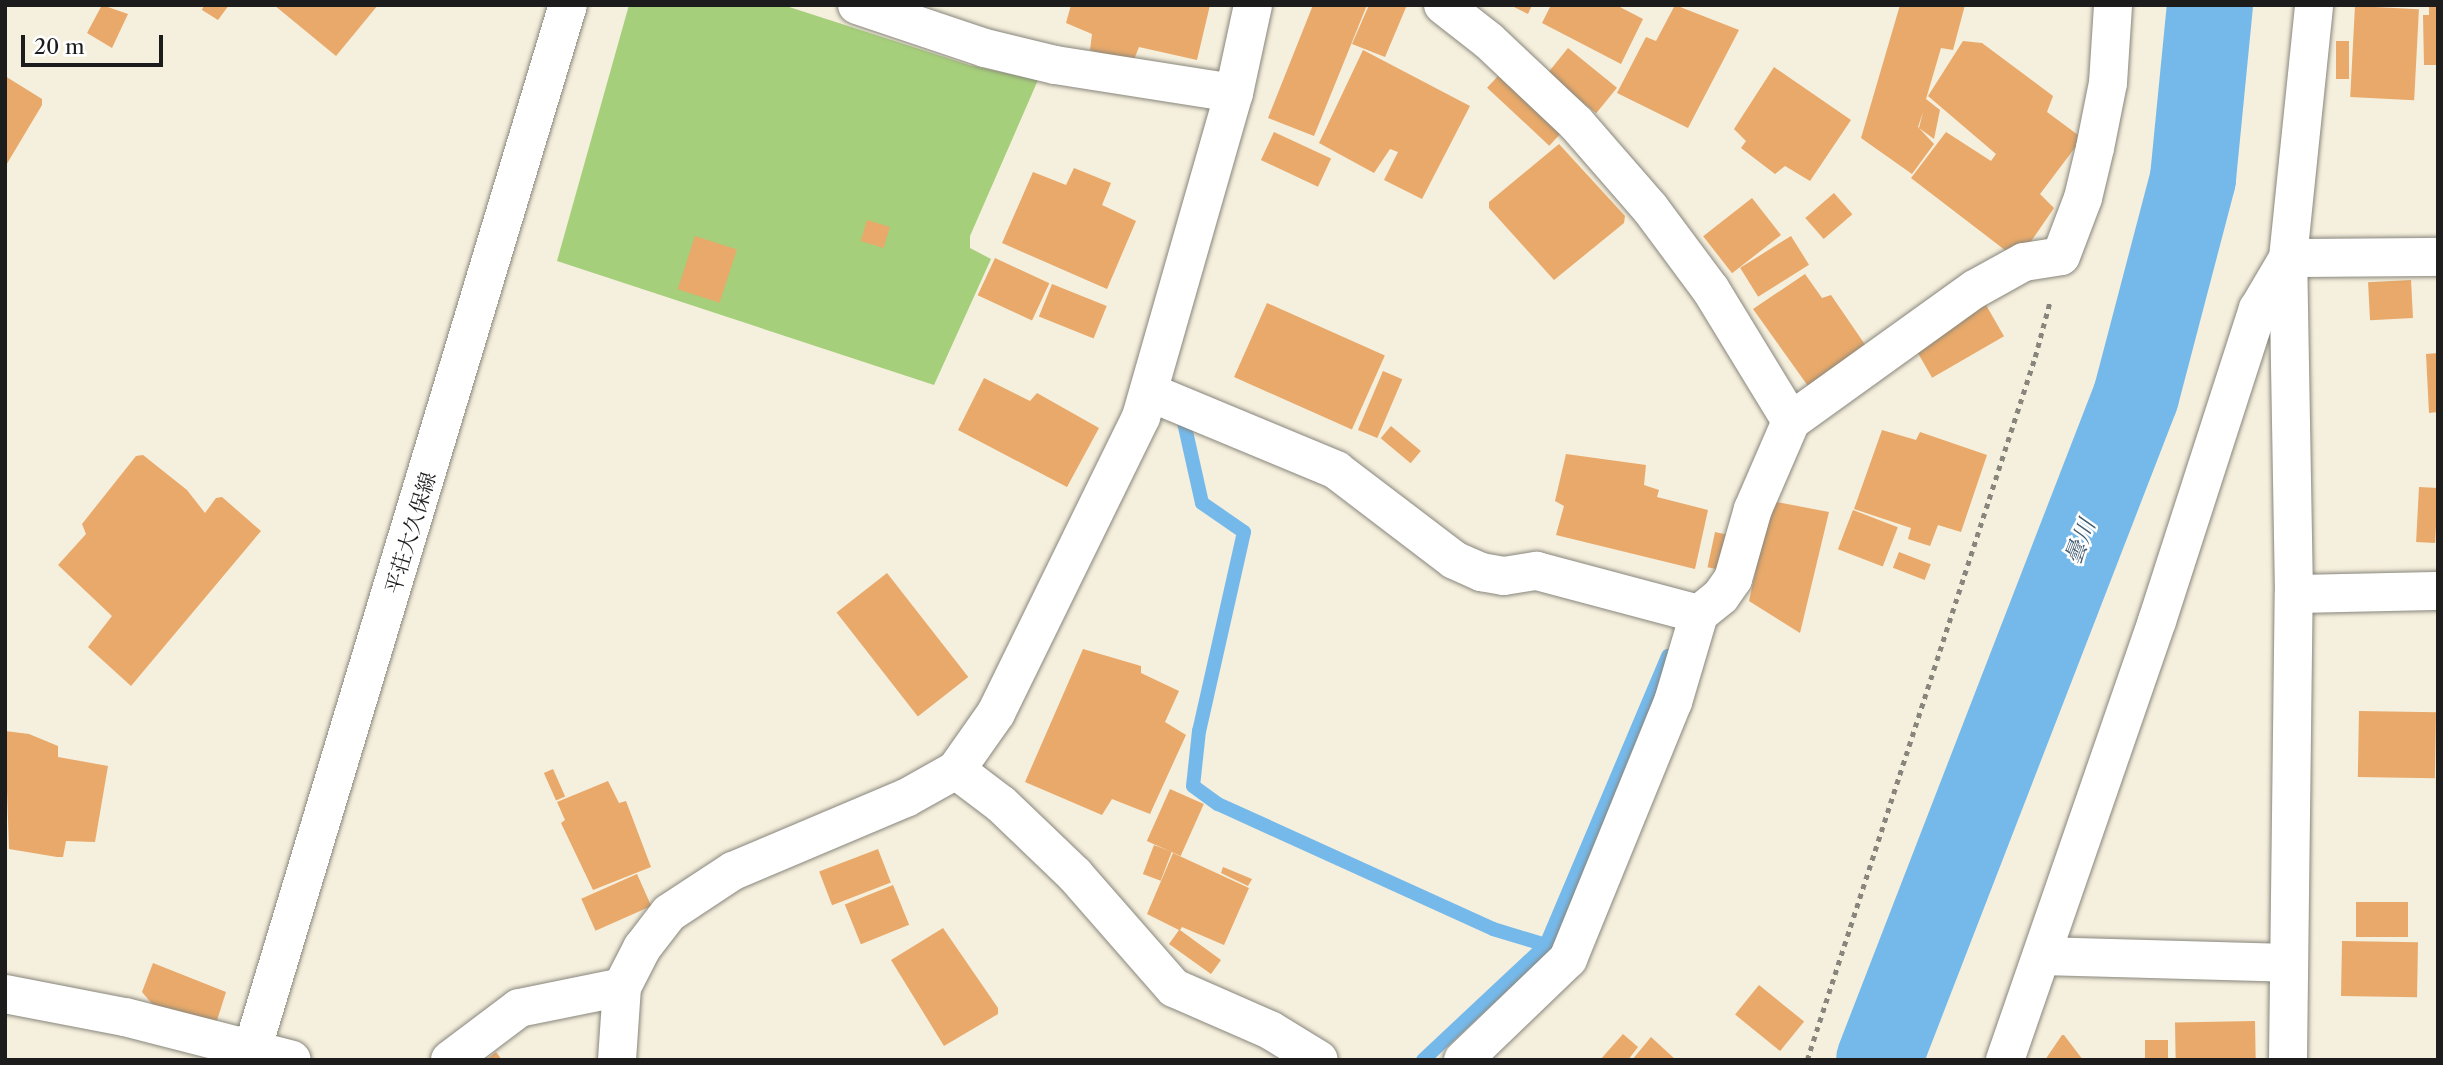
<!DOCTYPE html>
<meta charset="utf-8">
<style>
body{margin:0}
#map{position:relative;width:2443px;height:1065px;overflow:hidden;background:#f5efdd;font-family:"Libre Caslon Text","Noto Serif JP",serif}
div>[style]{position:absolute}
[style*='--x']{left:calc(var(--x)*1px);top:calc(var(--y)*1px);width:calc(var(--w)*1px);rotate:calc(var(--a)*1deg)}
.green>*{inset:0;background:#a6cf7b}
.stream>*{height:14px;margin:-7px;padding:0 7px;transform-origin:7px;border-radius:7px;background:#75b9eb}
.river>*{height:86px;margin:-43px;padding:0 43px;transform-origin:43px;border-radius:43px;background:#75b9eb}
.building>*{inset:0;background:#e8a96a;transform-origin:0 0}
.path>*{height:4.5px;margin-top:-2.25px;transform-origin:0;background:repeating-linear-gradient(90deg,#88867c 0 5px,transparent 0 10px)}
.roads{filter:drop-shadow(0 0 2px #88867c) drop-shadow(0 0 2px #88867c)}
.minor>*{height:38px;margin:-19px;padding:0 19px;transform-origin:19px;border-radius:19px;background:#fff}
.major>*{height:38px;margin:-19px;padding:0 19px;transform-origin:19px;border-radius:19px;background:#fff}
span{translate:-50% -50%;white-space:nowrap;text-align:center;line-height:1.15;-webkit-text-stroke:5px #fff;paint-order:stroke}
.street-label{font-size:21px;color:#1c1c1c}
.water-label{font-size:23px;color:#405b6f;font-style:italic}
.frame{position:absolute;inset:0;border:7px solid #1c1c1c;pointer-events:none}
.scale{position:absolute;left:21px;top:35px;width:142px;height:32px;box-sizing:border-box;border:4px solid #1c1c1c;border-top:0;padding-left:9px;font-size:21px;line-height:24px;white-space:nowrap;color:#1c1c1c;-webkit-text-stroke:5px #fff;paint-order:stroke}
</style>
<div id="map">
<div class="green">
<div style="clip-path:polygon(629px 5px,783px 5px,969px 65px,1038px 80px,970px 236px,970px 248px,991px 259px,934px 385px,557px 261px)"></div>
</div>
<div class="stream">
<div style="--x:1183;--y:418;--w:87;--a:77.4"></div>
<div style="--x:1202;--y:503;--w:51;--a:34.6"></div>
<div style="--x:1244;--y:532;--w:204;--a:102.7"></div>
<div style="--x:1199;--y:731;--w:55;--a:96.2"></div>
<div style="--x:1193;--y:786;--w:31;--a:36"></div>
<div style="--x:1218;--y:804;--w:302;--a:24.4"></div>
<div style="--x:1493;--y:929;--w:55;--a:16.8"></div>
<div style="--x:1423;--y:1060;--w:168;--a:-43.1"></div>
<div style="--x:1546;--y:945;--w:314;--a:-67.1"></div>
</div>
<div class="river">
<div style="--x:1879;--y:1060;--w:712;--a:-68.84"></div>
<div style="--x:2136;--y:396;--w:225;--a:-75.3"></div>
<div style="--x:2193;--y:178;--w:174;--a:-84.4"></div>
</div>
<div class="building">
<div style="clip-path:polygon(102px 5px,128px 14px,112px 48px,87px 33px)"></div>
<div style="clip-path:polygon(204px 5px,229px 5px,218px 20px,202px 10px)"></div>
<div style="clip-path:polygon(274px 5px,378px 5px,336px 56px)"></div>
<div style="clip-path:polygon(1071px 5px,1210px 5px,1197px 60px,1139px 47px,1133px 62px,1090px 50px,1092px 34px,1066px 23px)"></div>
<div style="clip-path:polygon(1313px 5px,1367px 5px,1314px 136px,1268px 118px)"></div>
<div style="clip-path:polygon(1369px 5px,1407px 5px,1385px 57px,1352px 44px)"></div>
<div style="clip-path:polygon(1510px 5px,1532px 5px,1528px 14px)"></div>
<div style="clip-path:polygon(1551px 5px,1616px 5px,1643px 19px,1621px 64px,1542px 23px)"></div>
<div style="clip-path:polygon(1675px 5px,1739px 30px,1688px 128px,1617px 93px,1646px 37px,1656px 41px)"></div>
<div style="clip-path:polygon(1900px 5px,1965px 5px,1953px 50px,1941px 48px,1926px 99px,1940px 110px,1934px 139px,1919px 128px,1923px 112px,1918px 127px,1934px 144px,1912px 174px,1861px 138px)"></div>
<div style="clip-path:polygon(2429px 5px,2438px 5px,2438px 65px,2424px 65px,2423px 15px,2429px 15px)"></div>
<div style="left:2355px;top:6px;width:64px;height:91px;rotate:3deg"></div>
<div style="clip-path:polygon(1963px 41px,1982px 43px,2053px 96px,2047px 112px,2078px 135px,2077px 145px,2040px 194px,2054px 208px,2021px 256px,2014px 257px,1911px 178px,1946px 132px,1991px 161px,1996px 154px,1928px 96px)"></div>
<div style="left:2336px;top:41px;width:13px;height:38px"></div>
<div style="left:1568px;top:48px;width:63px;height:33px;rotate:39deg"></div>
<div style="clip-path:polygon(1363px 50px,1470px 106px,1422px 199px,1384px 180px,1398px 152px,1390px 149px,1374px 173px,1319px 143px)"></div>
<div style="clip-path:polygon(1774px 67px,1851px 120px,1810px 181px,1785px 166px,1775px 174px,1741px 148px,1746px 141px,1734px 129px)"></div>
<div style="clip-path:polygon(5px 76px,42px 99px,42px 105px,5px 167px)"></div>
<div style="left:1498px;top:76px;width:85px;height:16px;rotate:43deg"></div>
<div style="left:1274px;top:132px;width:63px;height:31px;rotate:25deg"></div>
<div style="clip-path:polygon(1559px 144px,1625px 216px,1624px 223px,1554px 280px,1489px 208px,1489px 202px)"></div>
<div style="clip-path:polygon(1074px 168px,1111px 183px,1102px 205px,1136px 221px,1107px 289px,1002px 243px,1033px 172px,1066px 185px)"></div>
<div style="left:1834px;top:193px;width:28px;height:38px;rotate:49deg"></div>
<div style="left:1752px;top:198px;width:47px;height:62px;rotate:52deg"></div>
<div style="left:867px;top:220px;width:24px;height:22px;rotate:17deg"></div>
<div style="left:695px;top:236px;width:44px;height:56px;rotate:18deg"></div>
<div style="left:1791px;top:236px;width:34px;height:60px;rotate:58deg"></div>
<div style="left:995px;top:258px;width:60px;height:41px;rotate:25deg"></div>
<div style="clip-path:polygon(1805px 274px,1822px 298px,1831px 295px,1866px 346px,1808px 386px,1753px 309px)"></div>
<div style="left:2411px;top:280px;width:38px;height:43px;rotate:87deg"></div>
<div style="left:1052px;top:284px;width:59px;height:35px;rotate:22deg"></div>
<div style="left:1267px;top:303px;width:129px;height:81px;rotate:24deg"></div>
<div style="left:1986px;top:305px;width:36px;height:83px;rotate:60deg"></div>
<div style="clip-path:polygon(2438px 353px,2438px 412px,2429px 413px,2426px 354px)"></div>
<div style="left:1383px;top:371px;width:21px;height:64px;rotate:23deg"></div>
<div style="clip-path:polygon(984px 378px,1030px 401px,1037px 393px,1099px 428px,1067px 487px,958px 430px)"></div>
<div style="left:1391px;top:426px;width:39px;height:16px;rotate:40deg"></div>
<div style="clip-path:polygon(1882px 430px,1916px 440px,1920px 432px,1987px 455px,1961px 532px,1938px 525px,1930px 546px,1908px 539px,1911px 528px,1854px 509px)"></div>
<div style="clip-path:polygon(1566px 454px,1646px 465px,1644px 485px,1659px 490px,1657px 497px,1708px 510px,1695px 569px,1556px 535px,1564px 506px,1555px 501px)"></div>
<div style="clip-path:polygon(143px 455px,187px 490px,205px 513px,216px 498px,222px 497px,261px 531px,131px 686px,88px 647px,112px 616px,58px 565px,86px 534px,82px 524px,136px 456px)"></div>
<div style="left:2419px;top:487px;width:19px;height:55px;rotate:3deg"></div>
<div style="clip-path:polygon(1771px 501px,1829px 512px,1800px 633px,1749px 601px)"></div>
<div style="left:1853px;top:510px;width:48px;height:42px;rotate:21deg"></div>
<div style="left:1715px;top:532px;width:14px;height:36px;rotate:12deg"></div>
<div style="left:1899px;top:552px;width:34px;height:17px;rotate:21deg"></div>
<div style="left:887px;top:573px;width:132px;height:64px;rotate:52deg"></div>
<div style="clip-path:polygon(1083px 649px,1141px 666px,1141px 673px,1179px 691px,1165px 722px,1186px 735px,1150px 814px,1112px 799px,1102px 815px,1025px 782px)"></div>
<div style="left:2359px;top:711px;width:77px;height:66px;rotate:1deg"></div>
<div style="clip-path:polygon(5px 731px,29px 734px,58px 746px,58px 757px,108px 766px,95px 842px,66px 841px,63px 857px,57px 857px,9px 849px)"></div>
<div style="left:553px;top:769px;width:30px;height:10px;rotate:66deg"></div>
<div style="clip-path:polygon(608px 781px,619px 803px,626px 801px,651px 867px,593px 890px,561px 823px,565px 820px,557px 802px)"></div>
<div style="left:1170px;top:789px;width:37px;height:57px;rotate:24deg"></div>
<div style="left:1154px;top:845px;width:19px;height:31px;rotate:21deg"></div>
<div style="left:878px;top:849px;width:36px;height:63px;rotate:69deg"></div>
<div style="clip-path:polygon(1173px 853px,1249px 888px,1224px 945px,1182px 927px,1180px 930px,1221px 960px,1211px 974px,1169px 944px,1179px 930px,1147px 914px)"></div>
<div style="clip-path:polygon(1223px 867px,1252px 879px,1248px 886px,1221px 873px)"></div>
<div style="left:637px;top:874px;width:35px;height:61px;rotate:66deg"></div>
<div style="left:893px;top:885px;width:43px;height:52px;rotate:68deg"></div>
<div style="left:2356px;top:902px;width:52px;height:35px"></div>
<div style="clip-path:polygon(943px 928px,998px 1008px,998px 1014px,944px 1046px,891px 960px)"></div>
<div style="left:2342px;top:941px;width:76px;height:55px;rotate:1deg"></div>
<div style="clip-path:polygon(153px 963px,226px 992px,213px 1033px,153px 1005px,142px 992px)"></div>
<div style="left:1759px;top:985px;width:58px;height:38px;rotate:39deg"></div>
<div style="left:2255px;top:1021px;width:39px;height:80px;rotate:89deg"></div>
<div style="clip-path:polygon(1623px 1034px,1638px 1047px,1628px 1060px,1600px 1060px)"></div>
<div style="clip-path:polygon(2064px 1035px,2083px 1060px,2045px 1060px,2062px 1035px)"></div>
<div style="clip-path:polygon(1651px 1037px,1676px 1060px,1632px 1060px)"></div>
<div style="left:2145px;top:1040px;width:23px;height:20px"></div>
<div style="clip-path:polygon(496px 1052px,502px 1060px,486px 1060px)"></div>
</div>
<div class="path">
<div style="--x:1807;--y:1060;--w:739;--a:-72.03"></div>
<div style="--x:2035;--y:357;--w:58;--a:-75"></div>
</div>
<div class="roads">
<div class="minor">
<div style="--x:857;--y:5;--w:135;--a:18.6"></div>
<div style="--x:985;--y:48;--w:72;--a:13.7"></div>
<div style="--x:1055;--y:65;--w:181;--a:8.9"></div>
<div style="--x:1443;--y:5;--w:58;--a:38"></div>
<div style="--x:1489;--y:41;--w:120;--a:43.3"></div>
<div style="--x:1576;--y:123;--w:113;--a:49"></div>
<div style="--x:1650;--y:208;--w:102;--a:53.4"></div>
<div style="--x:1711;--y:290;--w:153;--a:58.6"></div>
<div style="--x:2288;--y:258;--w:150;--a:-0.4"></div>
<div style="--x:1149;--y:392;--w:203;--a:22.6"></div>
<div style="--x:1336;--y:470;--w:148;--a:37.3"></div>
<div style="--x:1454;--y:560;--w:30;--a:24"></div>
<div style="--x:1481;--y:572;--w:23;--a:10"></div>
<div style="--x:1504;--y:576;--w:33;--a:-9"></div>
<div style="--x:1537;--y:571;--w:168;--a:14.9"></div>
<div style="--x:2294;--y:594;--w:144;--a:-1.2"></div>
<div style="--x:956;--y:770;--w:56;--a:37.1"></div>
<div style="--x:1001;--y:804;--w:103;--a:43.8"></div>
<div style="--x:1075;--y:875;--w:150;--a:48.8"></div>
<div style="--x:1174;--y:988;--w:105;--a:23.6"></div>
<div style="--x:1270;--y:1030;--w:57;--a:31.5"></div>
<div style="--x:2042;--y:956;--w:245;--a:1.6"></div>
<div style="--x:5;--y:994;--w:122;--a:10.9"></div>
<div style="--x:125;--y:1017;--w:172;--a:14.4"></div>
<div style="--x:450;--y:1060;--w:86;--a:-37"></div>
<div style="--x:519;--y:1008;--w:105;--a:-11.5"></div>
<div style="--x:617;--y:1060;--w:73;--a:-86.1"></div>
<div style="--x:622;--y:987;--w:44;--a:-62.9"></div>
<div style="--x:642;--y:948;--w:44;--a:-52.4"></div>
<div style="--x:669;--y:913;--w:77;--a:-33.3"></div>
<div style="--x:733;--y:871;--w:188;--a:-22.9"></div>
<div style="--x:906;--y:798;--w:57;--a:-29.2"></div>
<div style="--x:956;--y:770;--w:70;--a:-54.9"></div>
<div style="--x:996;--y:713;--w:330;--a:-63.9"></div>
<div style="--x:1141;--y:417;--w:337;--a:-74"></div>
<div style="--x:1234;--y:93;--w:90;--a:-77.8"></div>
<div style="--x:1463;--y:1060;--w:146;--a:-43.9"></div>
<div style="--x:1568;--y:959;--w:278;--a:-67.8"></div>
<div style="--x:1673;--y:702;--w:92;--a:-73.5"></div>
<div style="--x:1699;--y:614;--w:28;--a:-39"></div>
<div style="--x:1721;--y:596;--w:21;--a:-55"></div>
<div style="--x:1733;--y:579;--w:73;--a:-74.1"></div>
<div style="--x:1753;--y:509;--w:96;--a:-66.6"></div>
<div style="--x:1791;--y:421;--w:226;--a:-35.7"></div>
<div style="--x:1975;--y:289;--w:56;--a:-28.9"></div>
<div style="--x:2024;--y:262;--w:37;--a:-9"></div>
<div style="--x:2061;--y:256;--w:62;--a:-69.2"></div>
<div style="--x:2083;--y:198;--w:51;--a:-76.5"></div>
<div style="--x:2095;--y:148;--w:66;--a:-78.7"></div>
<div style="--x:2108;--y:83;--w:78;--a:-86.3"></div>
<div style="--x:2005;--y:1060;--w:465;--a:-70.9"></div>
<div style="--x:2157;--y:621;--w:328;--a:-72.1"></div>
<div style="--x:2258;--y:309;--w:59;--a:-59.5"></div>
<div style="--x:2288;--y:1060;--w:466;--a:-89.3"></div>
<div style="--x:2294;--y:594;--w:336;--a:-91"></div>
<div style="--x:2288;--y:258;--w:254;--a:-84.1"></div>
</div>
<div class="major">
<div style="--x:249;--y:1060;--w:1102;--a:-73.18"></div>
</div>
</div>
<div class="street-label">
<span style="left:411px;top:533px;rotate:-73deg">平荘大久保線</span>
</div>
<div class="water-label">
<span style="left:2080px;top:542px;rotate:-69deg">曇川</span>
</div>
<div class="frame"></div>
<div class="scale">20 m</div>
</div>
